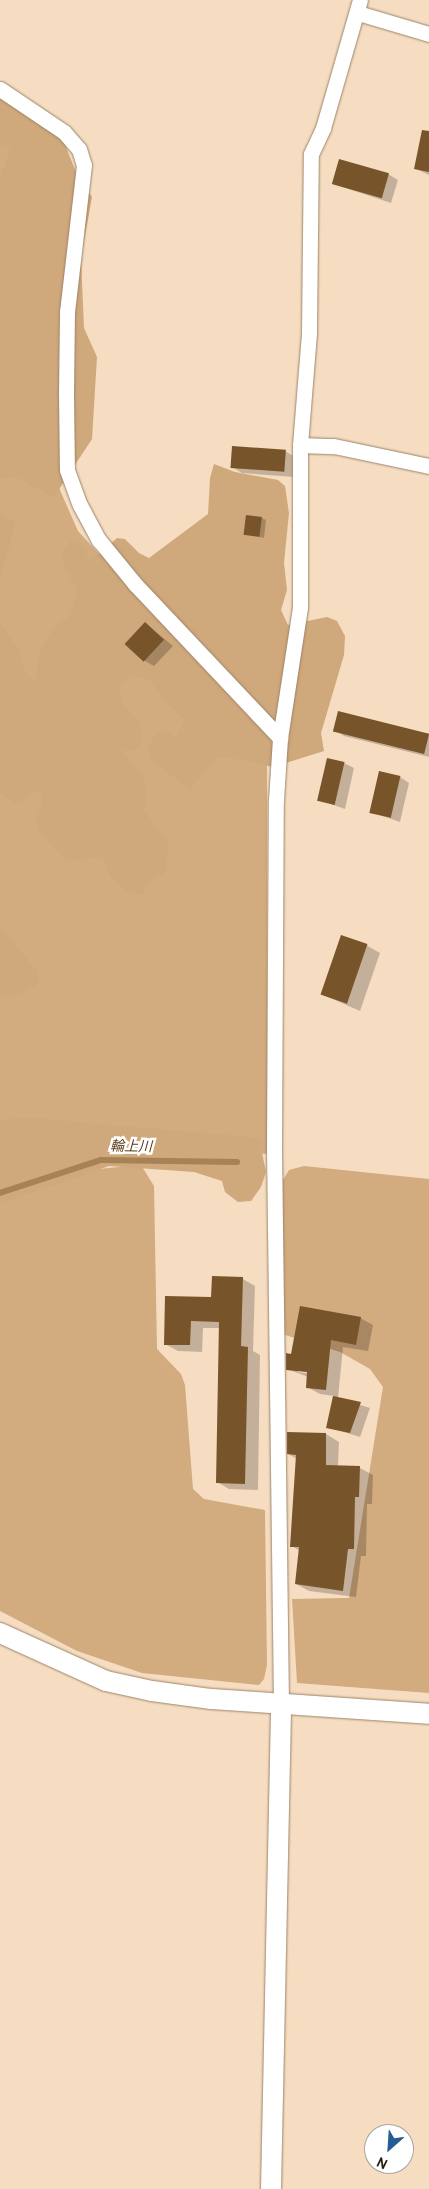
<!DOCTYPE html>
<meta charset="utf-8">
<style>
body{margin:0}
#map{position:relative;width:429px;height:2189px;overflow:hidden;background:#f6ddc1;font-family:Overpass,"Noto Sans JP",sans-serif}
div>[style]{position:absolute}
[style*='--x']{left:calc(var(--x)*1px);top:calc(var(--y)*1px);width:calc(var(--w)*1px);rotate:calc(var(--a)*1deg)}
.green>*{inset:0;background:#d2ab7e}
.forest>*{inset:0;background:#cfa87b}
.shadow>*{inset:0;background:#0003}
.stream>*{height:5.5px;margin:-2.75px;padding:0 2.75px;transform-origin:2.75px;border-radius:2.75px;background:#a78256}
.building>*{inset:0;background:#775429;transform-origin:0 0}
.roads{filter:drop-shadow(0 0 1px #9b846a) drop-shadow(0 0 1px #9b846a)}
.minor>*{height:15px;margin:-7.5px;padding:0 7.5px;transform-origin:7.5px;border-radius:7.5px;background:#fff}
.tertiary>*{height:20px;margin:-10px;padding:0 10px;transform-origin:10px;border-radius:10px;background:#fff}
span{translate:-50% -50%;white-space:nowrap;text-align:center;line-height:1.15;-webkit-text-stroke:5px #fff;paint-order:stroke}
.water-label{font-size:14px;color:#573c18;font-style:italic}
.north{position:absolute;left:364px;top:2124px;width:50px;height:50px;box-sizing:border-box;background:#fff;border:1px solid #a8a5a1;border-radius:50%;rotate:206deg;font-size:14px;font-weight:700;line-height:20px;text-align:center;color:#261d13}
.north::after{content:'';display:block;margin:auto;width:18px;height:22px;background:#235d94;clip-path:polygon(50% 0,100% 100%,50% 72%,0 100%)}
</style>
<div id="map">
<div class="green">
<div style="clip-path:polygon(0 99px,67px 149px,73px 181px,56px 481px,78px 531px,267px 738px,267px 1154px,48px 1142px,0 1145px)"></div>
<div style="clip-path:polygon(141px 1165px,154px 1186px,157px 1349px,181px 1374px,185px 1385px,193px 1489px,204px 1499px,265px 1510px,267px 1665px,264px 1679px,259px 1685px,142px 1673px,77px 1651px,0 1611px,0 1201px,87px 1170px)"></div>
<div style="clip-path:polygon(304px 1166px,429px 1179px,429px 1693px,297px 1683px,292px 1599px,349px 1598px,383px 1387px,370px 1369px,340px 1352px,282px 1334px,283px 1180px,289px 1170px)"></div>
</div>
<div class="forest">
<div style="clip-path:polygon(0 98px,63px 140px,76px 172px,92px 197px,81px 258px,84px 328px,97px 357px,92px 439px,54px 497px,16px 477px,0 478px,0 178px,12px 147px,0 144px)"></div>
<div style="clip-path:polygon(214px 464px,235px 472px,278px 480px,285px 486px,289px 513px,284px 563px,287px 590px,281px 610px,288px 625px,327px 617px,337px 621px,345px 636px,344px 655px,321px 733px,324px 751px,273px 767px,229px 757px,217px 757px,190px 789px,153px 762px,148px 749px,154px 737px,162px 730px,176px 737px,185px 720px,163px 700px,151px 681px,135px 676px,127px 677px,119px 690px,122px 702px,139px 723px,143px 737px,137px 750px,121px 749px,142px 776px,146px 790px,144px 810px,169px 845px,165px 873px,151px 880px,142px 895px,125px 890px,111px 877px,102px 857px,67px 861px,39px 832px,36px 820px,42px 806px,41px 792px,34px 790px,29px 797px,15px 803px,0 794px,0 622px,20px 652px,24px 671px,35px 681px,40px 652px,56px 624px,70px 617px,78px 589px,65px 570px,62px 554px,71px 541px,82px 546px,90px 562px,117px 538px,125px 539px,139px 553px,149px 558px,208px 514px,210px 478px)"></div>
<div style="clip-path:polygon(0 512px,15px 524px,0 580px)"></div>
<div style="clip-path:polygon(0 927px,38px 972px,38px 985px,10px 997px,0 997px)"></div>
<div style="clip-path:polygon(21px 1117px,259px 1138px,266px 1172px,261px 1187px,251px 1201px,238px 1202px,225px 1192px,222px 1181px,194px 1172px,109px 1166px,0 1204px,0 1118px,5px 1121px)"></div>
</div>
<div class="shadow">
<div style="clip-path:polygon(429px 152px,429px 175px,416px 169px)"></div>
<div style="clip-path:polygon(388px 174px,398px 180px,391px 203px,333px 184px)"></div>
<div style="clip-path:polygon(285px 451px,295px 457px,294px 477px,242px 473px,232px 467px)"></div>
<div style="clip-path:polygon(262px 518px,266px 520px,264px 538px,246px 534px)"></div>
<div style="clip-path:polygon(145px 623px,173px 646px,154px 666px,145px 661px)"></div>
<div style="clip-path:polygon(339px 712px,429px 735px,429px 757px,344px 736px,335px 730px)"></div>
<div style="clip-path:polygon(344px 763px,354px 768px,345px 809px,319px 800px)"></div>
<div style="clip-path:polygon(400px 777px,409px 783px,400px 822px,371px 812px)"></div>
<div style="clip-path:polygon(366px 945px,380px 953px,360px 1011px,321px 994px)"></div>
<div style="clip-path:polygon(243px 1279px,255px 1286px,253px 1351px,260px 1355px,258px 1490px,229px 1489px,217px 1482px,220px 1328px,203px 1328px,202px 1352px,178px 1351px,165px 1344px,212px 1298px)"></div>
<div style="clip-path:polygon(evenodd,360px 1318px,373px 1325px,368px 1351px,343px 1347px,338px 1398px,370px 1408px,360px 1437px,327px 1427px,334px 1396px,320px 1394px,307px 1387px,308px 1377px,287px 1369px,292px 1355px,360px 1318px,298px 1370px,313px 1374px,298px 1372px,298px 1370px)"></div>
<div style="clip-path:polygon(326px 1434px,339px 1442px,338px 1467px,360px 1468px,373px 1475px,372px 1504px,367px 1504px,366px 1556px,361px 1556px,356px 1597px,309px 1591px,296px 1584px,300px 1551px,292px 1546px,297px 1459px,288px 1454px)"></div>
</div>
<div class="stream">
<div style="--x:0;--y:1193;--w:106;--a:-18.1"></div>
<div style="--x:101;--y:1160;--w:136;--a:0.8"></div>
</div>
<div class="building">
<div style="clip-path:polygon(422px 130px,429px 131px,429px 172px,414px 169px)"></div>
<div style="left:339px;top:159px;width:52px;height:26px;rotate:16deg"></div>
<div style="left:232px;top:446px;width:54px;height:22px;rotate:4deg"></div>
<div style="left:246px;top:515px;width:16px;height:20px;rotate:7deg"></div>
<div style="left:145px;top:622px;width:26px;height:30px;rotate:43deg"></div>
<div style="left:338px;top:711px;width:94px;height:21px;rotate:14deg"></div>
<div style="left:327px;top:758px;width:18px;height:44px;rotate:13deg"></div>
<div style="left:379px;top:771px;width:22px;height:43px;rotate:13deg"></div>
<div style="left:341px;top:935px;width:28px;height:63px;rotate:19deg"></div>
<div style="clip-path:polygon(212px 1276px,243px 1277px,241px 1346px,248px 1347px,245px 1484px,216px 1483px,219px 1322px,191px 1321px,190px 1345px,164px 1345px,165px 1296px,211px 1297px)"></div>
<div style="clip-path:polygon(300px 1306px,361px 1317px,356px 1345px,331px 1340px,326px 1390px,306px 1388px,307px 1372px,286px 1370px,286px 1353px,291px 1354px)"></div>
<div style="clip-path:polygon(333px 1396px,361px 1402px,350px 1433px,326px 1428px)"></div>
<div style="clip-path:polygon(287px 1432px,326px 1433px,326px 1465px,360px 1466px,359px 1497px,355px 1497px,354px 1549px,348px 1549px,343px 1591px,295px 1584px,299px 1547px,290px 1547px,296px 1455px,287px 1454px)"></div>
</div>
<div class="roads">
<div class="minor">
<div style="--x:358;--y:13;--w:74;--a:16.5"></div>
<div style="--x:0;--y:89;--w:77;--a:33.9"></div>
<div style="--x:64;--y:132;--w:23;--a:49"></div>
<div style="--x:79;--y:149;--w:17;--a:73"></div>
<div style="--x:84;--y:165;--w:148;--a:96.6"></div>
<div style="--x:67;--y:312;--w:81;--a:90.7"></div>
<div style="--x:66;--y:393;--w:77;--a:89.3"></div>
<div style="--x:67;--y:470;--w:37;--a:70"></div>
<div style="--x:80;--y:505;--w:40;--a:62"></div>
<div style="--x:99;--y:540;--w:57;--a:50.7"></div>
<div style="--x:135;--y:584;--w:212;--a:46.7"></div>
<div style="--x:300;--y:445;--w:34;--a:2"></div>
<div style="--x:334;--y:446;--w:97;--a:11.9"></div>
<div style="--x:281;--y:1705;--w:556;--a:-90.72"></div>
<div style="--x:274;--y:1149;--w:349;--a:-89.7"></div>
<div style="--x:276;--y:800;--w:62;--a:-86.3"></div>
<div style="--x:280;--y:738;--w:133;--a:-81.3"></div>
<div style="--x:300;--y:607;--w:162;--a:-90"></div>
<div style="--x:300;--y:445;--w:113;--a:-85.4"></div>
<div style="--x:309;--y:332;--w:178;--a:-89.4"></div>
<div style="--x:311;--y:154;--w:29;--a:-65"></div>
<div style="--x:323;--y:128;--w:133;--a:-73.9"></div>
</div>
<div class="tertiary">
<div style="--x:0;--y:1633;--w:116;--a:24.4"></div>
<div style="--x:106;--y:1681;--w:47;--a:12.3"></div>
<div style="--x:152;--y:1691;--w:60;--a:7.7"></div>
<div style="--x:211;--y:1699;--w:219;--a:3.9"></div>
<div style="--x:271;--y:2189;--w:484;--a:-88.8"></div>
</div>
</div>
<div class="water-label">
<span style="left:131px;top:1148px;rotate:1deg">輪上川</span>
</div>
<div class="north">N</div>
</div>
